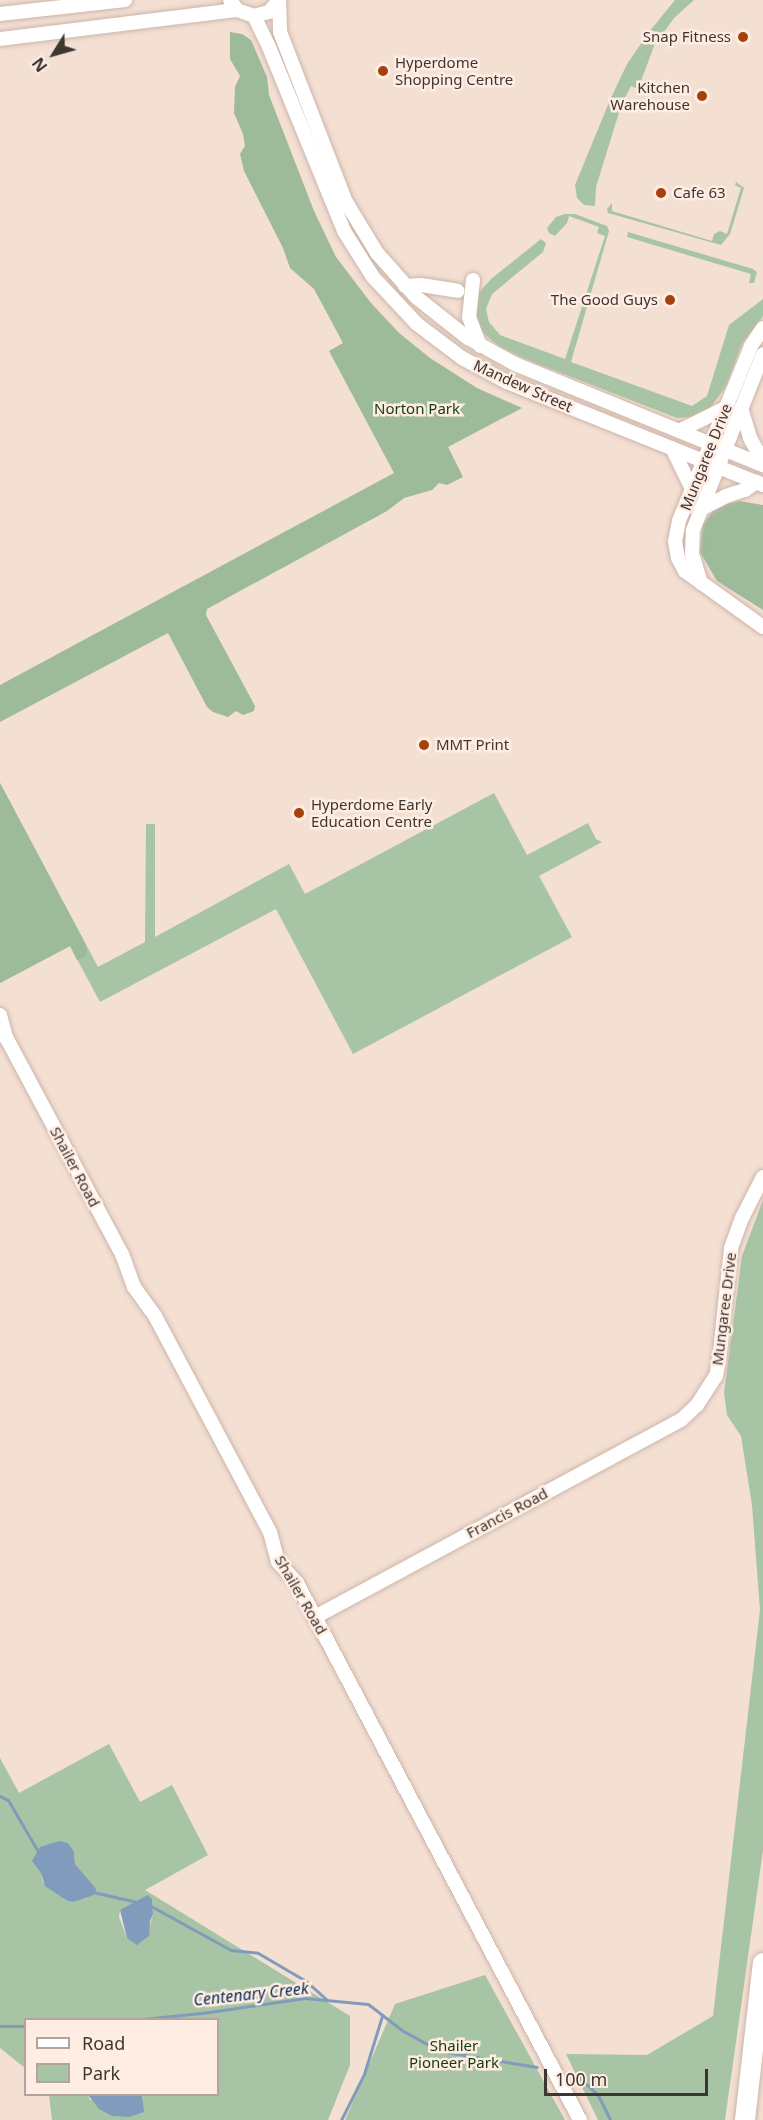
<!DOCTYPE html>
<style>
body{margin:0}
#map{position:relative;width:763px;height:2120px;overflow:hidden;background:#f4dfd3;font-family:"Noto Sans",sans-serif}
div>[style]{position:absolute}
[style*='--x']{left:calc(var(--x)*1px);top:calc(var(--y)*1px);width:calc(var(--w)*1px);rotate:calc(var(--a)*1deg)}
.green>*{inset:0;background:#a7c4a4}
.forest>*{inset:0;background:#9dbb99}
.water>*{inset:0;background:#809bbc}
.stream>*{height:3px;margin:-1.5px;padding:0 1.5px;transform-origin:1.5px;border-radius:1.5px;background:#809bbc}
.roads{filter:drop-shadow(0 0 2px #cbb6aa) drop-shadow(0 0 2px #cbb6aa)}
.minor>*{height:14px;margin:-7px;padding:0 7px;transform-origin:7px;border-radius:7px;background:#fff}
.highway>*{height:20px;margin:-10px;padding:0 10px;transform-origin:10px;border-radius:10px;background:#fff}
.dots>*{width:16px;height:16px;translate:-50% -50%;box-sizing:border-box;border:3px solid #ffede3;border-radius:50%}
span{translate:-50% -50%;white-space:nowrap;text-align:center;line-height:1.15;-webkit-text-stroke:5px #ffede3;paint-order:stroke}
.poi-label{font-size:15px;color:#3e3631}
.right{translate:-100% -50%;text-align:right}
.left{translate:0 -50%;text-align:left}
.street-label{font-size:15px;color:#3e3631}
.park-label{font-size:15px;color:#103b0d}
.water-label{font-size:16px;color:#062d58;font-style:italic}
.legend{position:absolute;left:24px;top:2018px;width:195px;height:78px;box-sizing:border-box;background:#ffede3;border:2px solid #b2a49c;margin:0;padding:8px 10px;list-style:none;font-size:18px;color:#3e3631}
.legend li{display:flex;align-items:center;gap:12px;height:30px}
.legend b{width:30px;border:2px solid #b2a49c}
.north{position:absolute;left:24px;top:24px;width:60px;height:60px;-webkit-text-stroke:4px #ffede3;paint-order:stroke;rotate:233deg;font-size:16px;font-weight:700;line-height:24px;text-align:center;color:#3e3631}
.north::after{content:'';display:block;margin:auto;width:21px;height:27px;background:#3e3631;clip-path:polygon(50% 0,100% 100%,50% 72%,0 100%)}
.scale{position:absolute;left:544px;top:2069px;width:164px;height:27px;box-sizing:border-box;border:3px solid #3e3631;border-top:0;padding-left:8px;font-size:18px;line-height:21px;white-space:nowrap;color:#3e3631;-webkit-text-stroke:4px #ffede3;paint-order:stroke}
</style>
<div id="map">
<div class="green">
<div style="clip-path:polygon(675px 0,694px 0,674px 18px,654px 46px,638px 89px,631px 86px,621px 106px,596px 187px,595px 206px,584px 205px,577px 198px,575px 185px,610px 100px,627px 64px,649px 32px)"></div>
<div style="clip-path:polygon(736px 182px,744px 188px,730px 234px,721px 245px,608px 213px,607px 209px,612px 203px,612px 211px,712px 241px,714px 234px,720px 231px,727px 234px,741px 188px,735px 185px)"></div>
<div style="clip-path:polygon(565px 214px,575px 214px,607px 226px,609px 231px,571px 362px,692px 406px,707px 396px,729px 325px,763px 299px,763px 316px,742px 344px,726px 386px,708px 411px,694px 417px,677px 418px,525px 359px,500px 347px,484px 334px,476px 323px,473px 307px,477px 295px,491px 279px,541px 239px,546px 243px,543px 252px,492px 294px,486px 309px,489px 322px,500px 335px,565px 359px,605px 236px,597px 233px,599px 227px,569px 216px,567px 223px,555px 236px,549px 233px,547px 228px,556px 217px)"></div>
<div style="clip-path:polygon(628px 232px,753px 269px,757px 272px,754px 283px,749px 283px,751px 274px,627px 237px)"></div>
<div style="clip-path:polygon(0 783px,98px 967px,145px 942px,146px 824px,155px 824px,155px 937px,289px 864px,305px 894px,494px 793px,527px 855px,588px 823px,596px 839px,602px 842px,539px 876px,572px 937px,353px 1054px,276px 909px,100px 1002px,70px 946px,0 983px)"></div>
<div style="clip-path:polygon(763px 1200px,763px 1850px,725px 2120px,598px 2120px,566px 2054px,647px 2055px,713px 2016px,760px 1610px,752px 1505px,741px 1436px,727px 1415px,724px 1393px,742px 1256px)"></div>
<div style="clip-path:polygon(evenodd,109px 1744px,140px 1802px,172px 1785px,208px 1855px,145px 1890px,350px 2016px,350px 2065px,328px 2120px,52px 2120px,49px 2095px,88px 2095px,90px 2100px,143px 2100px,142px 2095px,218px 2094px,218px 2020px,26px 2020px,25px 2068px,0 2048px,0 1758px,19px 1793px,109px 1744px,74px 1852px,75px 1864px,87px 1879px,66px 1900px,43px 1882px,41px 1873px,74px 1852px,109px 1744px,152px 1899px,153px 1914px,148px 1932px,127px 1938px,119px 1917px,120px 1910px,152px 1899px)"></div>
<div style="clip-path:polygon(485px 1975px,565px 2120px,345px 2120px,395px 2004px)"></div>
</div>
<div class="forest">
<div style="clip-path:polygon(230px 32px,242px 34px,251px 40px,267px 77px,269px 95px,314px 211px,336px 257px,371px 303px,399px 333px,430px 358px,477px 388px,522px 408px,448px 447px,463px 477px,447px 485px,439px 483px,432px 490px,404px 498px,387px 511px,207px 609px,206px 615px,255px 706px,254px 711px,243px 715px,236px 711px,228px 717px,213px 712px,207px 707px,168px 633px,0 722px,0 685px,394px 473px,329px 351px,343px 343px,314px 289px,290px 268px,283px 248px,244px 171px,240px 154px,245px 146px,243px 134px,234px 113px,235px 87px,240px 76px,230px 59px)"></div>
<div style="clip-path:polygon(739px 501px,763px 505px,763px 610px,717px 581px,700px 552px,703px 524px,713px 511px,726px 504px)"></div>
<div style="clip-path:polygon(0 783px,86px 945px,87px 955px,77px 960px,70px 946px,0 983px)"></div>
</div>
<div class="water">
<div style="clip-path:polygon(59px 1841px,68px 1843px,74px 1852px,75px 1864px,96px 1889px,94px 1895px,73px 1902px,66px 1900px,45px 1886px,41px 1873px,32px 1861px,40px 1847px)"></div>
<div style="clip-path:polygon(148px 1895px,152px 1899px,153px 1914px,150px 1921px,149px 1936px,137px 1945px,127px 1938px,120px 1910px)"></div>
<div style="clip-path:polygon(88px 2095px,142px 2095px,144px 2112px,129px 2117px,112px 2116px,99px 2109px)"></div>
</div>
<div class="stream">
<div style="--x:0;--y:1796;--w:9;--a:27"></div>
<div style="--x:8;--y:1800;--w:61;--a:59.7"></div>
<div style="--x:93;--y:1892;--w:45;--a:12.8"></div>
<div style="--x:149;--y:1905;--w:94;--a:28.8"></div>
<div style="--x:231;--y:1950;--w:27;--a:6"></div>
<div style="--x:258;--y:1953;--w:56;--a:30.3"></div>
<div style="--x:306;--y:1981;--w:27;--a:42"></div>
<div style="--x:133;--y:2020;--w:69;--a:-5.8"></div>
<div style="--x:202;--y:2013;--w:104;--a:-8.3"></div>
<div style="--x:305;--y:1998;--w:63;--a:5.4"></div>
<div style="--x:368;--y:2004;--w:44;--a:37.6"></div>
<div style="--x:403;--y:2031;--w:42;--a:28.4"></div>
<div style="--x:440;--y:2051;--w:98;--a:9.4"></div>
<div style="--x:0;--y:2026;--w:26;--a:0"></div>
<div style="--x:577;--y:2075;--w:29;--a:44"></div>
<div style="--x:598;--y:2095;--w:28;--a:64"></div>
<div style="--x:341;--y:2120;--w:51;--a:-63.4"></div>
<div style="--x:364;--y:2074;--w:61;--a:-72.8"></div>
</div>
<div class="roads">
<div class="minor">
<div style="--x:230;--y:0;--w:12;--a:55"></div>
<div style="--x:237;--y:10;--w:18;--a:19"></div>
<div style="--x:254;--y:16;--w:16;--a:-15"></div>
<div style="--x:269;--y:12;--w:16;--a:-50"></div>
<div style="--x:279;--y:0;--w:32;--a:88"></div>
<div style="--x:280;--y:32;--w:182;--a:68.8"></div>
<div style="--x:346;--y:202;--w:60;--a:58.7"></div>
<div style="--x:377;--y:253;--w:59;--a:48.4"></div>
<div style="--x:416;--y:297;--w:66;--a:38.3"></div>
<div style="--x:468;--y:338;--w:54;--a:29"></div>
<div style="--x:515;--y:364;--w:268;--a:22.2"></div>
<div style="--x:0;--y:14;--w:126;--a:-6.4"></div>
<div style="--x:254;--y:16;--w:34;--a:64"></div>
<div style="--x:269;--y:47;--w:199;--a:67.8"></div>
<div style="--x:344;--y:231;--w:54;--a:57.8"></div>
<div style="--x:373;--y:277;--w:64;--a:46.9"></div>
<div style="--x:417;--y:324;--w:56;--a:37.1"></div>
<div style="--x:462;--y:358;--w:51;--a:28.1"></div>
<div style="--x:507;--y:382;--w:276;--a:21.9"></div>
<div style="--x:0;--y:39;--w:239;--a:-7"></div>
<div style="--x:473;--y:280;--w:37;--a:96"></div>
<div style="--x:469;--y:317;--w:31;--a:69"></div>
<div style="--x:405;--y:286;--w:16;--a:-4"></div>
<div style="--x:421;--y:285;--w:37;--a:9"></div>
<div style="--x:763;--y:328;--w:22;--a:124"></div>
<div style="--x:751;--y:346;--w:32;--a:112"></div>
<div style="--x:739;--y:376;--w:157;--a:112.5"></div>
<div style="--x:679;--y:521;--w:20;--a:101"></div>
<div style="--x:675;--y:541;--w:17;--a:80"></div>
<div style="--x:678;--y:558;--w:15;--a:62"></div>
<div style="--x:685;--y:571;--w:96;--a:35.7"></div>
<div style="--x:741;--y:408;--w:31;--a:73"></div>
<div style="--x:750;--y:438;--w:26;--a:61"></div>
<div style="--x:679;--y:431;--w:51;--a:-26.6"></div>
<div style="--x:672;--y:448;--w:48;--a:64"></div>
<div style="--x:701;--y:509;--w:28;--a:-27"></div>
<div style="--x:726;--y:496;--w:20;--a:-18"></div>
<div style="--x:745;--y:490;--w:14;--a:-36"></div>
<div style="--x:701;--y:583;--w:30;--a:-107"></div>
<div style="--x:692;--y:554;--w:24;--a:-88"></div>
<div style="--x:693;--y:530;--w:189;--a:-68.3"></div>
<div style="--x:0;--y:1015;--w:23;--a:75"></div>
<div style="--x:0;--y:1031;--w:11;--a:49"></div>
<div style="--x:7;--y:1039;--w:244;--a:61.9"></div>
<div style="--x:122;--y:1254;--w:35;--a:70"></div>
<div style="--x:134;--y:1287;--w:36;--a:54"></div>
<div style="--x:155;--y:1316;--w:245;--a:62"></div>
<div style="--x:270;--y:1532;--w:31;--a:75"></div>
<div style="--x:278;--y:1562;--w:28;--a:48"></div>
<div style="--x:297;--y:1583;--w:607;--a:62.21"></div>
<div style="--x:315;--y:1617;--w:416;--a:-28.3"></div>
<div style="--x:681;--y:1420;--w:22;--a:-43"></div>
<div style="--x:697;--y:1405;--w:35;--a:-57"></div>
<div style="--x:716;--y:1376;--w:15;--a:-79"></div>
<div style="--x:719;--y:1361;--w:114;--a:-83.9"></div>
<div style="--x:731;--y:1248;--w:32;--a:-70"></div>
<div style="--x:742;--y:1218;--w:46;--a:-62.9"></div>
</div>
<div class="highway">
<div style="--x:745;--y:2120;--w:158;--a:-83.5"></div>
</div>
</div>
<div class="dots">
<div style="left:743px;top:37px;background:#a5410d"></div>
<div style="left:383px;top:71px;background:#a5410d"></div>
<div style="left:702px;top:96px;background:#a5410d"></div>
<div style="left:661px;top:193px;background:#a5410d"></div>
<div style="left:670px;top:300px;background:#a5410d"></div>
<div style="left:424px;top:745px;background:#a5410d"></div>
<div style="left:299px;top:813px;background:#a5410d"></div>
</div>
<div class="poi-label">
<span class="right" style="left:731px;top:37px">Snap Fitness</span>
<span class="left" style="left:395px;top:71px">Hyperdome<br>Shopping Centre</span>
<span class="right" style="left:690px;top:96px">Kitchen<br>Warehouse</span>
<span class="left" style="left:673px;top:193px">Cafe 63</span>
<span class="right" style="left:658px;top:300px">The Good Guys</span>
<span class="left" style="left:436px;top:745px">MMT Print</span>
<span class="left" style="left:311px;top:813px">Hyperdome Early<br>Education Centre</span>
</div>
<div class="street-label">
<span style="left:523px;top:386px;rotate:24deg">Mandew Street</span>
<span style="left:706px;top:457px;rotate:-68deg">Mungaree Drive</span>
<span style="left:75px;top:1167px;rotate:62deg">Shailer Road</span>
<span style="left:724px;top:1309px;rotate:-83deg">Mungaree Drive</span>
<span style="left:507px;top:1513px;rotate:-28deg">Francis Road</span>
<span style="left:301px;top:1595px;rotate:60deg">Shailer Road</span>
</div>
<div class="park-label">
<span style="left:417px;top:409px">Norton Park</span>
<span style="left:454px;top:2054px">Shailer<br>Pioneer Park</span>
</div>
<div class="water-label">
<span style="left:251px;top:1994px;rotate:-6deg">Centenary Creek</span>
</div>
<ul class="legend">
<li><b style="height:8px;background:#fff"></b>Road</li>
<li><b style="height:16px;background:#a7c4a4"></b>Park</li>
</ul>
<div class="north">N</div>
<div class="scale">100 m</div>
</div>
